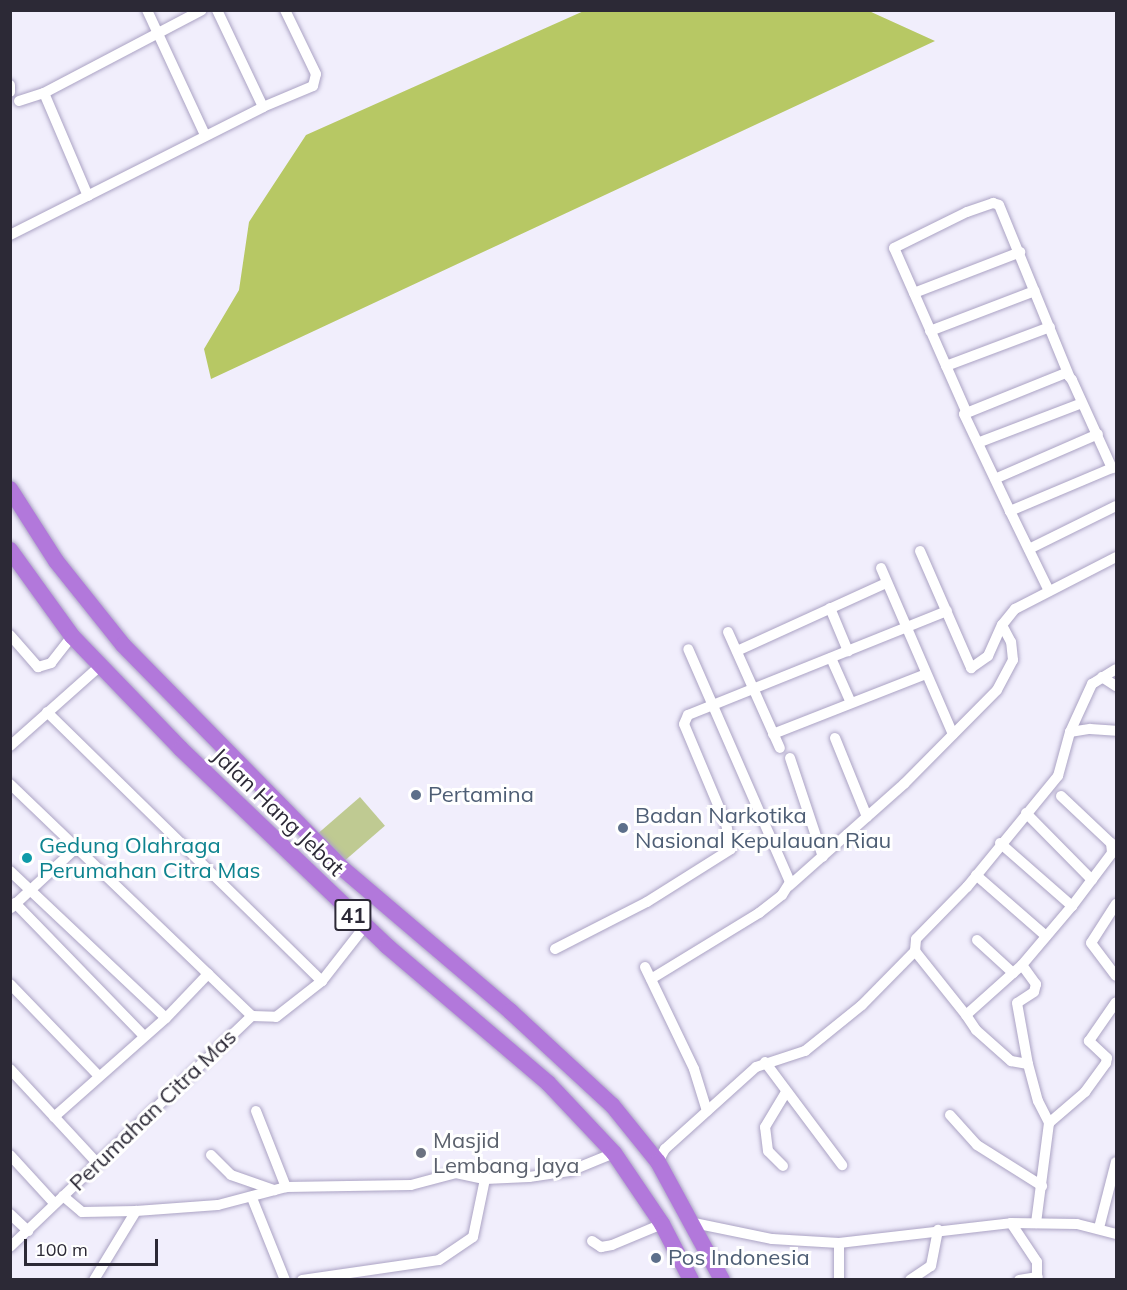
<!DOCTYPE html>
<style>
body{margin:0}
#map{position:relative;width:1127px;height:1290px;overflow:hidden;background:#f1eefc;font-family:Mulish,sans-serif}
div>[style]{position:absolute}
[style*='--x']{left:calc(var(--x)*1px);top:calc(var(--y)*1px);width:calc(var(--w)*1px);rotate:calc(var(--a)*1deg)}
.green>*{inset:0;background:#bfca92;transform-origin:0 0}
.forest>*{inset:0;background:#b7c864}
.roads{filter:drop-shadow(0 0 2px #aba3c4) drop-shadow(0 0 2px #aba3c4)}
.minor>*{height:10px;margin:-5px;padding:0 5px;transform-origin:5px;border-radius:5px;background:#fff}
.highway>*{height:16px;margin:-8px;padding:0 8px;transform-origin:8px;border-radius:8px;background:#b278db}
.dots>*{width:16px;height:16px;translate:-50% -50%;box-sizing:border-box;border:3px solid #fff;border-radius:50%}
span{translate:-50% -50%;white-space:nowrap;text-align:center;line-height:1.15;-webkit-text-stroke:6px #fff;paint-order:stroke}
.shield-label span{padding:2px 4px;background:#fff;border:2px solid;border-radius:4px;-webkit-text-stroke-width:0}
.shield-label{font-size:21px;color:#2c2936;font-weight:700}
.service-label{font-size:22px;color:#4e5e75}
.left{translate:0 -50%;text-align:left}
.street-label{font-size:22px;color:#2c2936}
.culture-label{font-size:22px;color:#0d838f}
.worship-label{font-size:22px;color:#5b616d}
.frame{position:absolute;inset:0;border:12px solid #2c2936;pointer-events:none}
.scale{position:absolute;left:24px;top:1239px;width:134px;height:27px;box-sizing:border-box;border:3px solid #2c2936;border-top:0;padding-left:8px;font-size:18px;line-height:21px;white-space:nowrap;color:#2c2936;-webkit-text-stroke:4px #fff;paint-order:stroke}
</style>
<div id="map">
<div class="green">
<div style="left:360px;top:797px;width:38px;height:55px;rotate:49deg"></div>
</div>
<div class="forest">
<div style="clip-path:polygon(586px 10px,869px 11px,935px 41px,211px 379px,204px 349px,239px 290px,249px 222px,306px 135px)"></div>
</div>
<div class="roads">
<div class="minor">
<div style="--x:147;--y:10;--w:138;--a:65.1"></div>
<div style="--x:217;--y:10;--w:107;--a:64.6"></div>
<div style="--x:10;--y:85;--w:7;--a:90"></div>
<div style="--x:44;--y:93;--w:112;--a:66.9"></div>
<div style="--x:19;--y:101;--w:26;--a:-18"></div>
<div style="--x:44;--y:93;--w:178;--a:-27.7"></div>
<div style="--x:10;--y:235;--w:284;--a:-26.8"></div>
<div style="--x:263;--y:107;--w:54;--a:-22.8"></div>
<div style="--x:313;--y:86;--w:12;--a:-76"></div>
<div style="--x:316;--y:74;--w:71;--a:-115.8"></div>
<div style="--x:914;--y:293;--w:114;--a:-21.1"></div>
<div style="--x:930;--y:331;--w:112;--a:-20.9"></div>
<div style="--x:946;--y:366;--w:111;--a:-20.6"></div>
<div style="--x:966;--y:411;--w:178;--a:-113.8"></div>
<div style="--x:894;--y:248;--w:81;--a:-26.3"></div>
<div style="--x:967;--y:212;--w:28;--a:-19"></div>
<div style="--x:993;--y:203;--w:6;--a:18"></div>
<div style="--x:999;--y:205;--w:185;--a:67.7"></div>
<div style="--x:980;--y:442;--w:109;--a:-20.9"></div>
<div style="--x:997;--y:478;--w:110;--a:-23.5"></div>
<div style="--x:1010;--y:511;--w:107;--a:-115.4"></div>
<div style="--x:964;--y:414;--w:110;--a:-21.9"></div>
<div style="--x:1066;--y:373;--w:9;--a:49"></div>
<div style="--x:1072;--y:380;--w:97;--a:65.6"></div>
<div style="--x:1112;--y:468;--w:111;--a:157.1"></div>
<div style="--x:1010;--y:511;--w:89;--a:64"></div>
<div style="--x:1029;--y:549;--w:97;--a:-26.3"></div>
<div style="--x:920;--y:551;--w:128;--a:66.4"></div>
<div style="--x:971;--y:668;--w:21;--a:-35"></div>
<div style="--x:988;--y:656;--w:34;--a:-66"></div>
<div style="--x:1002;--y:625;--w:21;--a:-51"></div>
<div style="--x:1015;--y:609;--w:114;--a:-27.2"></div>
<div style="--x:881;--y:568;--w:181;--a:66.6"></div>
<div style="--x:830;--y:608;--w:47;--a:67.3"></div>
<div style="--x:728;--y:632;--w:127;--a:65.9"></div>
<div style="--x:10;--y:635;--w:43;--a:48.8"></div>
<div style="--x:38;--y:667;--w:14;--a:-17"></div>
<div style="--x:51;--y:663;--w:34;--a:-52"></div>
<div style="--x:737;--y:651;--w:164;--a:-24.5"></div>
<div style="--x:831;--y:658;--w:49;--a:66"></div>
<div style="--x:1102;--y:677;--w:17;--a:33"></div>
<div style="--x:47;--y:712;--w:385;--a:44.4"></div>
<div style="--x:1070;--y:732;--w:20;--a:-9"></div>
<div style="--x:1090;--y:729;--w:26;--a:4"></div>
<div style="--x:773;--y:734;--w:164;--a:-21.4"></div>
<div style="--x:835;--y:738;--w:85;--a:67.9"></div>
<div style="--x:10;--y:746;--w:120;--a:-41.6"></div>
<div style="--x:790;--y:758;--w:104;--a:71.6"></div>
<div style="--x:10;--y:784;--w:335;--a:43.8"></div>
<div style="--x:1061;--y:796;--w:76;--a:43.4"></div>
<div style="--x:1026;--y:813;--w:94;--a:45.4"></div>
<div style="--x:1000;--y:843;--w:96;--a:41.2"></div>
<div style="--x:1111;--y:843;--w:10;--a:84"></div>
<div style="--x:1112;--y:853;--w:66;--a:127"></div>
<div style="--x:1072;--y:906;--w:77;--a:130.3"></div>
<div style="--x:1022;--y:965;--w:75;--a:138.2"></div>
<div style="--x:966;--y:1015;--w:82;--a:-128.6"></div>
<div style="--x:915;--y:951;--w:12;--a:-85"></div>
<div style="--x:916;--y:939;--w:73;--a:-45.6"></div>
<div style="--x:967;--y:887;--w:144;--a:-50.7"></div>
<div style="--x:1058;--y:776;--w:46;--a:-74.7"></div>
<div style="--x:1070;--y:732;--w:53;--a:-65.4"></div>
<div style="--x:1092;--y:684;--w:28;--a:-32"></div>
<div style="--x:10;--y:871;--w:214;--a:43.3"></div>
<div style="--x:976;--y:875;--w:93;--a:41.1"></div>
<div style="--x:789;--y:886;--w:154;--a:-41.6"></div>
<div style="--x:904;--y:784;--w:132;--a:-45.3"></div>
<div style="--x:997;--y:690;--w:34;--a:-62"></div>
<div style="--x:1013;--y:660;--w:18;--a:-96"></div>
<div style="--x:1011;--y:642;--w:19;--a:-118"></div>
<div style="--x:15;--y:903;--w:185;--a:45.9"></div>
<div style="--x:1116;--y:904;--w:46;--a:122.7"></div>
<div style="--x:1091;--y:943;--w:41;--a:52.9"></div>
<div style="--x:11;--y:908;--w:88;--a:-42.7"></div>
<div style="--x:977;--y:940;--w:49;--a:42.5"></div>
<div style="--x:555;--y:949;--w:103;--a:-27.1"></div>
<div style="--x:647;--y:902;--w:99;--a:-32.2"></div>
<div style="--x:731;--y:849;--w:25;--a:-101"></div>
<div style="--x:726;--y:824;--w:108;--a:-112.8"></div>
<div style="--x:684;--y:724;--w:10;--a:-66"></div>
<div style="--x:688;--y:715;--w:279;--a:-21.9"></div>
<div style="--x:1022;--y:965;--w:24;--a:54"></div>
<div style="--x:1036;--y:984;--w:8;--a:104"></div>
<div style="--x:1034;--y:992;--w:20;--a:147"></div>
<div style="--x:1017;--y:1003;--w:62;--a:79.8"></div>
<div style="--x:645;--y:967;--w:113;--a:64.3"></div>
<div style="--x:694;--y:1069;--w:44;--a:72.8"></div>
<div style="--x:651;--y:979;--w:127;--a:-31.4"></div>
<div style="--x:759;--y:913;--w:29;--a:-38"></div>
<div style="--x:782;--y:895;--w:15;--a:-58"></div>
<div style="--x:790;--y:882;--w:254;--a:-113.6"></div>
<div style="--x:10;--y:984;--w:127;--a:46"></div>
<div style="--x:966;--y:1015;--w:18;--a:56"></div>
<div style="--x:976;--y:1030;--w:47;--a:41.5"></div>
<div style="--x:1011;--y:1061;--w:17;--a:10"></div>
<div style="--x:1028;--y:1064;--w:38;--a:75"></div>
<div style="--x:1038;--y:1101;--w:25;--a:63"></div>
<div style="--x:1049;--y:1123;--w:101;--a:97.4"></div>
<div style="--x:252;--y:1016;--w:24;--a:2"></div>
<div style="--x:276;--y:1017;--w:58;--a:-38"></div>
<div style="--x:322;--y:981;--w:70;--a:-52"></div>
<div style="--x:765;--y:1062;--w:129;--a:53.2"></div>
<div style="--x:10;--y:1069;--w:127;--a:47.2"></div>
<div style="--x:256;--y:1111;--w:82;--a:68.5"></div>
<div style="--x:950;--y:1115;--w:40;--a:48"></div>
<div style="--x:977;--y:1145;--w:77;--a:32.2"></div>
<div style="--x:54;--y:1117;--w:149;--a:-41.5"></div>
<div style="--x:166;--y:1018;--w:61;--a:-46.3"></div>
<div style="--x:1049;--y:1123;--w:48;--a:-40.7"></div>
<div style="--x:1085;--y:1092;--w:36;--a:-54"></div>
<div style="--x:1106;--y:1063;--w:5;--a:-79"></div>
<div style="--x:1107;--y:1058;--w:25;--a:-137"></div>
<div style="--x:1089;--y:1041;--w:47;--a:-55.3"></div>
<div style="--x:10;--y:1155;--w:65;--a:47.5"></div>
<div style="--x:211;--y:1155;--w:28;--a:45"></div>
<div style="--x:231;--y:1175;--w:46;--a:19.2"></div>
<div style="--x:658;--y:1162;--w:15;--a:-62"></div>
<div style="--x:665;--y:1149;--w:122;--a:-42"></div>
<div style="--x:756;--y:1067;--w:52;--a:-18.1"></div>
<div style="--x:805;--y:1051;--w:73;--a:-38.9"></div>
<div style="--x:862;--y:1005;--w:76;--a:-45.5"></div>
<div style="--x:783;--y:1166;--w:21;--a:-135"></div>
<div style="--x:768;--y:1151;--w:24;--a:-97"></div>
<div style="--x:765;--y:1127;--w:39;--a:-59"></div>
<div style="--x:63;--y:1196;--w:25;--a:40"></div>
<div style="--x:82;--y:1212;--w:54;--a:-1.1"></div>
<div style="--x:136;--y:1211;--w:82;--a:-4.2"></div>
<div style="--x:218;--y:1205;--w:70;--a:-14.8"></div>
<div style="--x:286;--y:1187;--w:125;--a:-0.9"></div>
<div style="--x:411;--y:1185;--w:47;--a:-14.9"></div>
<div style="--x:456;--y:1173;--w:30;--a:12"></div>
<div style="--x:485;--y:1179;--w:44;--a:-2.6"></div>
<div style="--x:529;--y:1177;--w:41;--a:-8.3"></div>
<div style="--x:570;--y:1171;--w:48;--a:-22.2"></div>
<div style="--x:252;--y:1198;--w:88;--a:68.1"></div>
<div style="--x:10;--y:1214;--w:25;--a:43"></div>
<div style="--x:694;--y:1223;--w:80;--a:11.6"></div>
<div style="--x:772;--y:1239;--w:67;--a:3.4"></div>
<div style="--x:839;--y:1243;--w:173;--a:-6.6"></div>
<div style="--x:1011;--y:1223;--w:66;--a:0.9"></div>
<div style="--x:1077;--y:1224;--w:40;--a:14.4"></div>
<div style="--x:1011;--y:1223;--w:47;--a:56.3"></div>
<div style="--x:1037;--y:1262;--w:18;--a:90"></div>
<div style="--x:1099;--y:1228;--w:68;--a:-75.6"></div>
<div style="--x:592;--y:1241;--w:11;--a:34"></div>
<div style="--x:601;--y:1247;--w:11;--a:-10"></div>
<div style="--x:612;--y:1245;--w:54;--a:-22.8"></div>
<div style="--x:839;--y:1243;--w:37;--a:90"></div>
<div style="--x:10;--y:1247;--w:335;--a:-43.7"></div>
<div style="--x:94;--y:1280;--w:81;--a:-58.7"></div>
<div style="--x:302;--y:1280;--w:138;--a:-8.3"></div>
<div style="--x:439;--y:1260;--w:41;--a:-34.1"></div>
<div style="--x:473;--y:1237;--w:59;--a:-78.3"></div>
<div style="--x:910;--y:1280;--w:25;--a:-34"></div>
<div style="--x:931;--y:1266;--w:37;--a:-79"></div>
<div style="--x:1019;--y:1280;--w:19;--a:-9"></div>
</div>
<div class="highway">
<div style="--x:10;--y:489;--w:85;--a:57.4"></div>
<div style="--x:56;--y:561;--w:107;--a:51.4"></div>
<div style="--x:123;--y:645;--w:313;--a:45.5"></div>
<div style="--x:342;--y:868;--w:221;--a:40.4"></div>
<div style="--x:510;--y:1011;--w:139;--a:42.7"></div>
<div style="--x:612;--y:1105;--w:73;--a:51.1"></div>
<div style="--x:658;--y:1162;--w:134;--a:61.5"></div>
<div style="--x:10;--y:550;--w:106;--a:54.2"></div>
<div style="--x:72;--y:636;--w:157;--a:46"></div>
<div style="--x:181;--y:749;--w:285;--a:43.7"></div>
<div style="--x:387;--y:946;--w:211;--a:40.4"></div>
<div style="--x:548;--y:1083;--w:96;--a:46.7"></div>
<div style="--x:614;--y:1153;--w:86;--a:55.9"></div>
<div style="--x:662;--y:1224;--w:63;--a:62.6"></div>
</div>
</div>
<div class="dots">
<div style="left:416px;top:795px;background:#5c6f8a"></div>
<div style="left:623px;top:828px;background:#5c6f8a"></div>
<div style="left:27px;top:858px;background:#0f9aa8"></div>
<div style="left:421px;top:1153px;background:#6b7280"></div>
<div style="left:656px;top:1258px;background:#5c6f8a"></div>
</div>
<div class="shield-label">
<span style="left:353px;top:915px">41</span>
</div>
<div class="service-label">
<span class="left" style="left:428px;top:795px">Pertamina</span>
<span class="left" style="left:635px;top:828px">Badan Narkotika<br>Nasional Kepulauan Riau</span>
<span class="left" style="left:668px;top:1258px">Pos Indonesia</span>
</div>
<div class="street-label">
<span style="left:278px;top:812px;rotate:44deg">Jalan Hang Jebat</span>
<span style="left:153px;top:1110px;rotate:-44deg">Perumahan Citra Mas</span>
</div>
<div class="culture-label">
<span class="left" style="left:39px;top:858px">Gedung Olahraga<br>Perumahan Citra Mas</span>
</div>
<div class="worship-label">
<span class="left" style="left:433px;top:1153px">Masjid<br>Lembang Jaya</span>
</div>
<div class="frame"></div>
<div class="scale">100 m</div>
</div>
